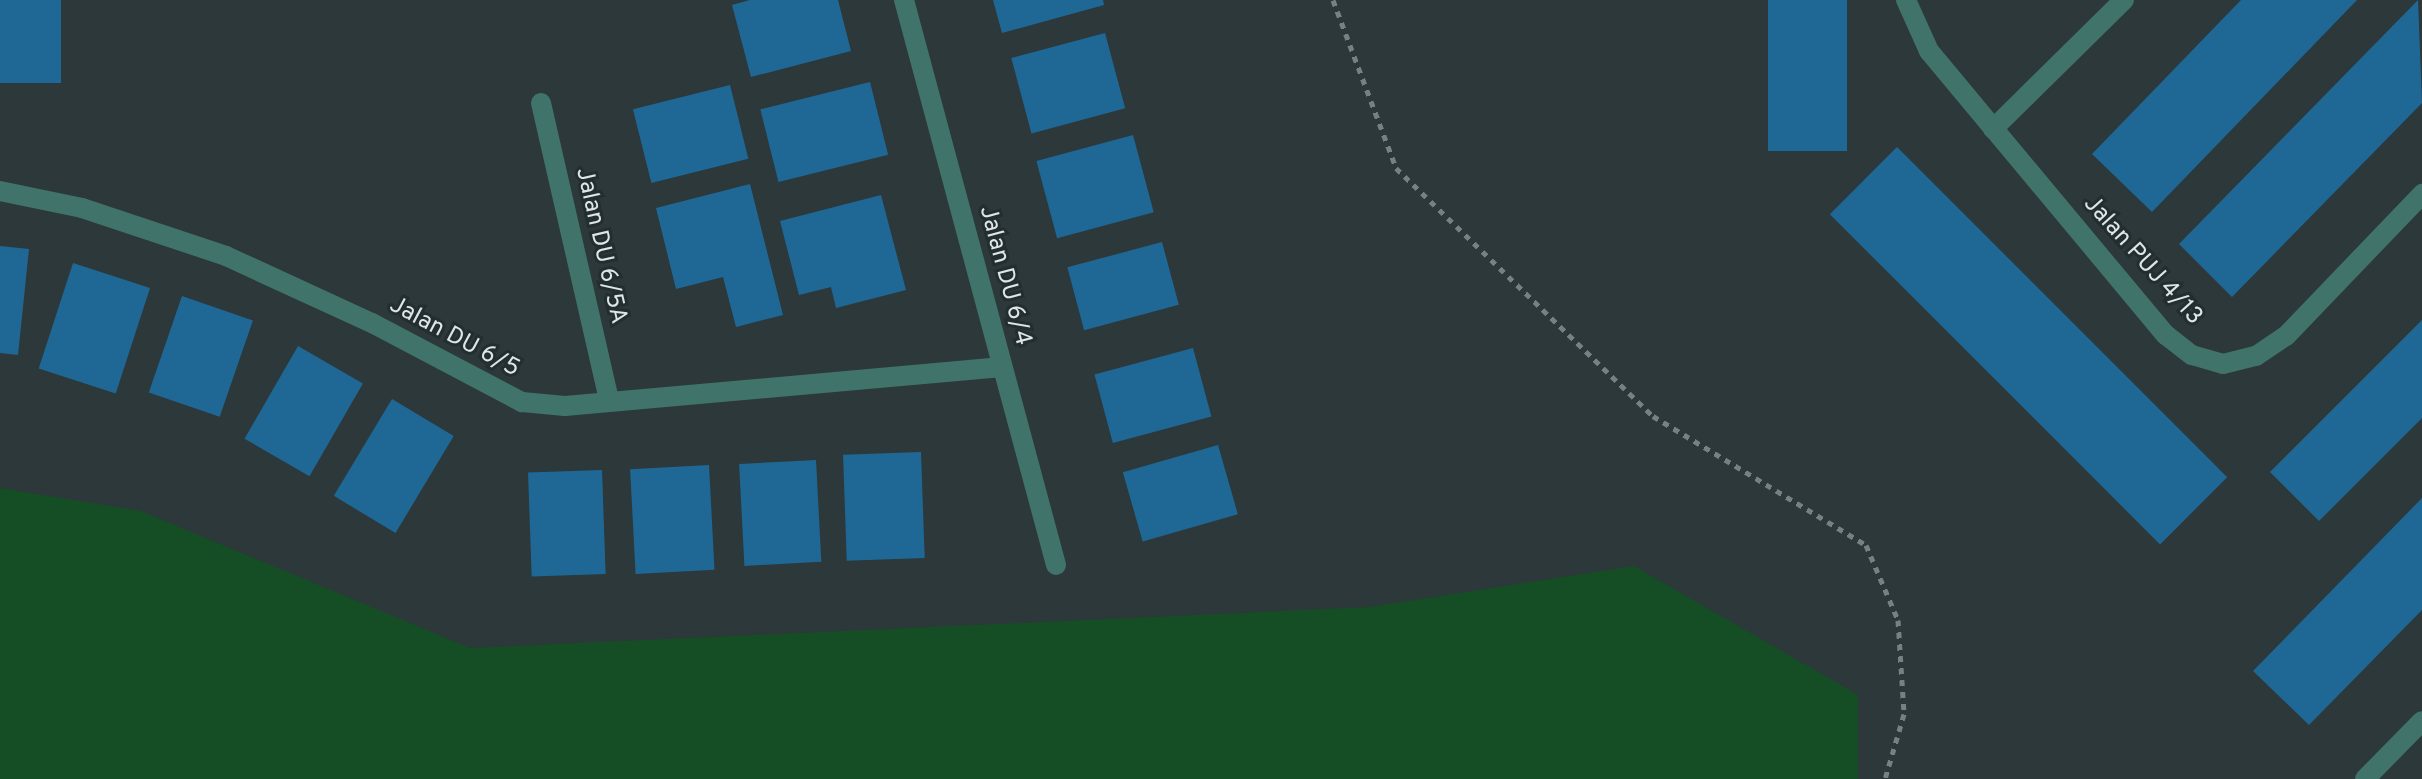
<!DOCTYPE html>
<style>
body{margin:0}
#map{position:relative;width:2422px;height:779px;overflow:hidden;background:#2c383a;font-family:Overpass,sans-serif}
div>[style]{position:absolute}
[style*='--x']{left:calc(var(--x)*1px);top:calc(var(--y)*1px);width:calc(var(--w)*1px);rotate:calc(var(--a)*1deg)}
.green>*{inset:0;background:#154e24}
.building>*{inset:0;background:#1f6896;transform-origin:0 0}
.path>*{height:5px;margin-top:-2.5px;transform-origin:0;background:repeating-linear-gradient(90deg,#778183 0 6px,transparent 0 12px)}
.minor>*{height:20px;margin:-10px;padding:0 10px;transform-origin:10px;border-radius:10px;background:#407369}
span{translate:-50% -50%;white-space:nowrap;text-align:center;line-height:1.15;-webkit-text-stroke:6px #222e30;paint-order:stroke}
.street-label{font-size:24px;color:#dfe6e8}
</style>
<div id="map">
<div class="green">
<div style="clip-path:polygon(0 488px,141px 511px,470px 648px,1370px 607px,1634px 566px,1858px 695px,1858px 779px,0 779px)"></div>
</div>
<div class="building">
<div style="left:0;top:0;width:61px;height:83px"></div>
<div style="clip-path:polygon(750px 0,838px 0,851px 51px,751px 77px,732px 5px)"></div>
<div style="clip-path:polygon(993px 0,1103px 0,1104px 5px,1002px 33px)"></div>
<div style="left:1768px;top:0;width:79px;height:151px"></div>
<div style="clip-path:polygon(2241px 0,2357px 0,2152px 212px,2092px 154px)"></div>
<div style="clip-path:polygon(2418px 0,2422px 103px,2232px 297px,2179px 244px)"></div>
<div style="left:1105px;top:33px;width:78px;height:97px;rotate:75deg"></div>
<div style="left:870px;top:82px;width:75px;height:113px;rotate:76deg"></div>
<div style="left:730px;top:85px;width:76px;height:100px;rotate:76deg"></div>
<div style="left:1133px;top:135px;width:80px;height:100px;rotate:75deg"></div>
<div style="left:1897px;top:147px;width:467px;height:95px;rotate:45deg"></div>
<div style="clip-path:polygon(750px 184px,783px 315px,736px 327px,723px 277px,676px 289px,656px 208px)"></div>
<div style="clip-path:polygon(881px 195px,906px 290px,836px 308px,831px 287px,799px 295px,780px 221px)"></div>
<div style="left:1162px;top:242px;width:65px;height:98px;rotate:75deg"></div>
<div style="clip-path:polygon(0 246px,29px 249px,18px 355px,0 353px)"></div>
<div style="left:73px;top:263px;width:81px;height:111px;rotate:18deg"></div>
<div style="left:182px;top:296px;width:75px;height:102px;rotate:19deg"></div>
<div style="clip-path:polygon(2422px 320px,2422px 418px,2319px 521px,2270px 472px)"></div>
<div style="left:298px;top:346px;width:75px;height:107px;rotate:30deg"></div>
<div style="left:1193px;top:348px;width:71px;height:102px;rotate:75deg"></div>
<div style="left:392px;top:399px;width:72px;height:113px;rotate:31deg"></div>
<div style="left:1218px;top:445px;width:72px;height:99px;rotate:74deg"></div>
<div style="left:921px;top:452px;width:106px;height:78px;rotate:88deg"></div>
<div style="left:816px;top:460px;width:102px;height:77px;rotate:87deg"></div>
<div style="left:709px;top:465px;width:105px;height:79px;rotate:87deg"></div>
<div style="left:602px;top:470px;width:104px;height:74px;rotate:88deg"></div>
<div style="clip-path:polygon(2422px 498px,2422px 610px,2309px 725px,2253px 671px)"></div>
</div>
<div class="path">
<div style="--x:1333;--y:0;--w:179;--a:69.4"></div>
<div style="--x:1396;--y:168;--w:357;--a:44"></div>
<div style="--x:1653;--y:416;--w:249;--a:31.2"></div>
<div style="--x:1866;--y:545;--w:82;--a:66.9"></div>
<div style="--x:1898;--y:620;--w:94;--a:86.3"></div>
<div style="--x:1904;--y:714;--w:68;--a:106.3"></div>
</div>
<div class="minor">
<div style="--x:904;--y:0;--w:585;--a:74.94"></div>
<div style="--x:1906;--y:0;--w:56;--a:65.7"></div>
<div style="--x:1929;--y:51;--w:370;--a:50.2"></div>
<div style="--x:2166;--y:335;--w:33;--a:38"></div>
<div style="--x:2192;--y:355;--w:32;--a:16"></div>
<div style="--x:2223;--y:364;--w:34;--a:-14"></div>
<div style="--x:2256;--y:356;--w:36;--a:-34"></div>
<div style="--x:2286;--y:336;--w:197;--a:-46.2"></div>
<div style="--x:541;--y:103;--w:306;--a:77.1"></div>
<div style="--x:1993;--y:129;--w:184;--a:-44.6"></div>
<div style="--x:0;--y:191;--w:84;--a:11.7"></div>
<div style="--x:82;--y:208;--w:152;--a:18.4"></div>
<div style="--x:226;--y:256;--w:161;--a:24.7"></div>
<div style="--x:372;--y:323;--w:170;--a:27.8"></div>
<div style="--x:522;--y:402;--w:43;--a:5.3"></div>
<div style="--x:565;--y:406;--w:439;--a:-5.1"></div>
<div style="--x:2365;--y:779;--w:81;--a:-45.5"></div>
</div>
<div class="street-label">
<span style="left:600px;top:246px;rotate:77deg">Jalan DU 6/5A</span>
<span style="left:2142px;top:261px;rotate:48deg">Jalan PUJ 4/13</span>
<span style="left:1004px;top:276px;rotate:75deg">Jalan DU 6/4</span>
<span style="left:454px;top:338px;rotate:28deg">Jalan DU 6/5</span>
</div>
</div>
